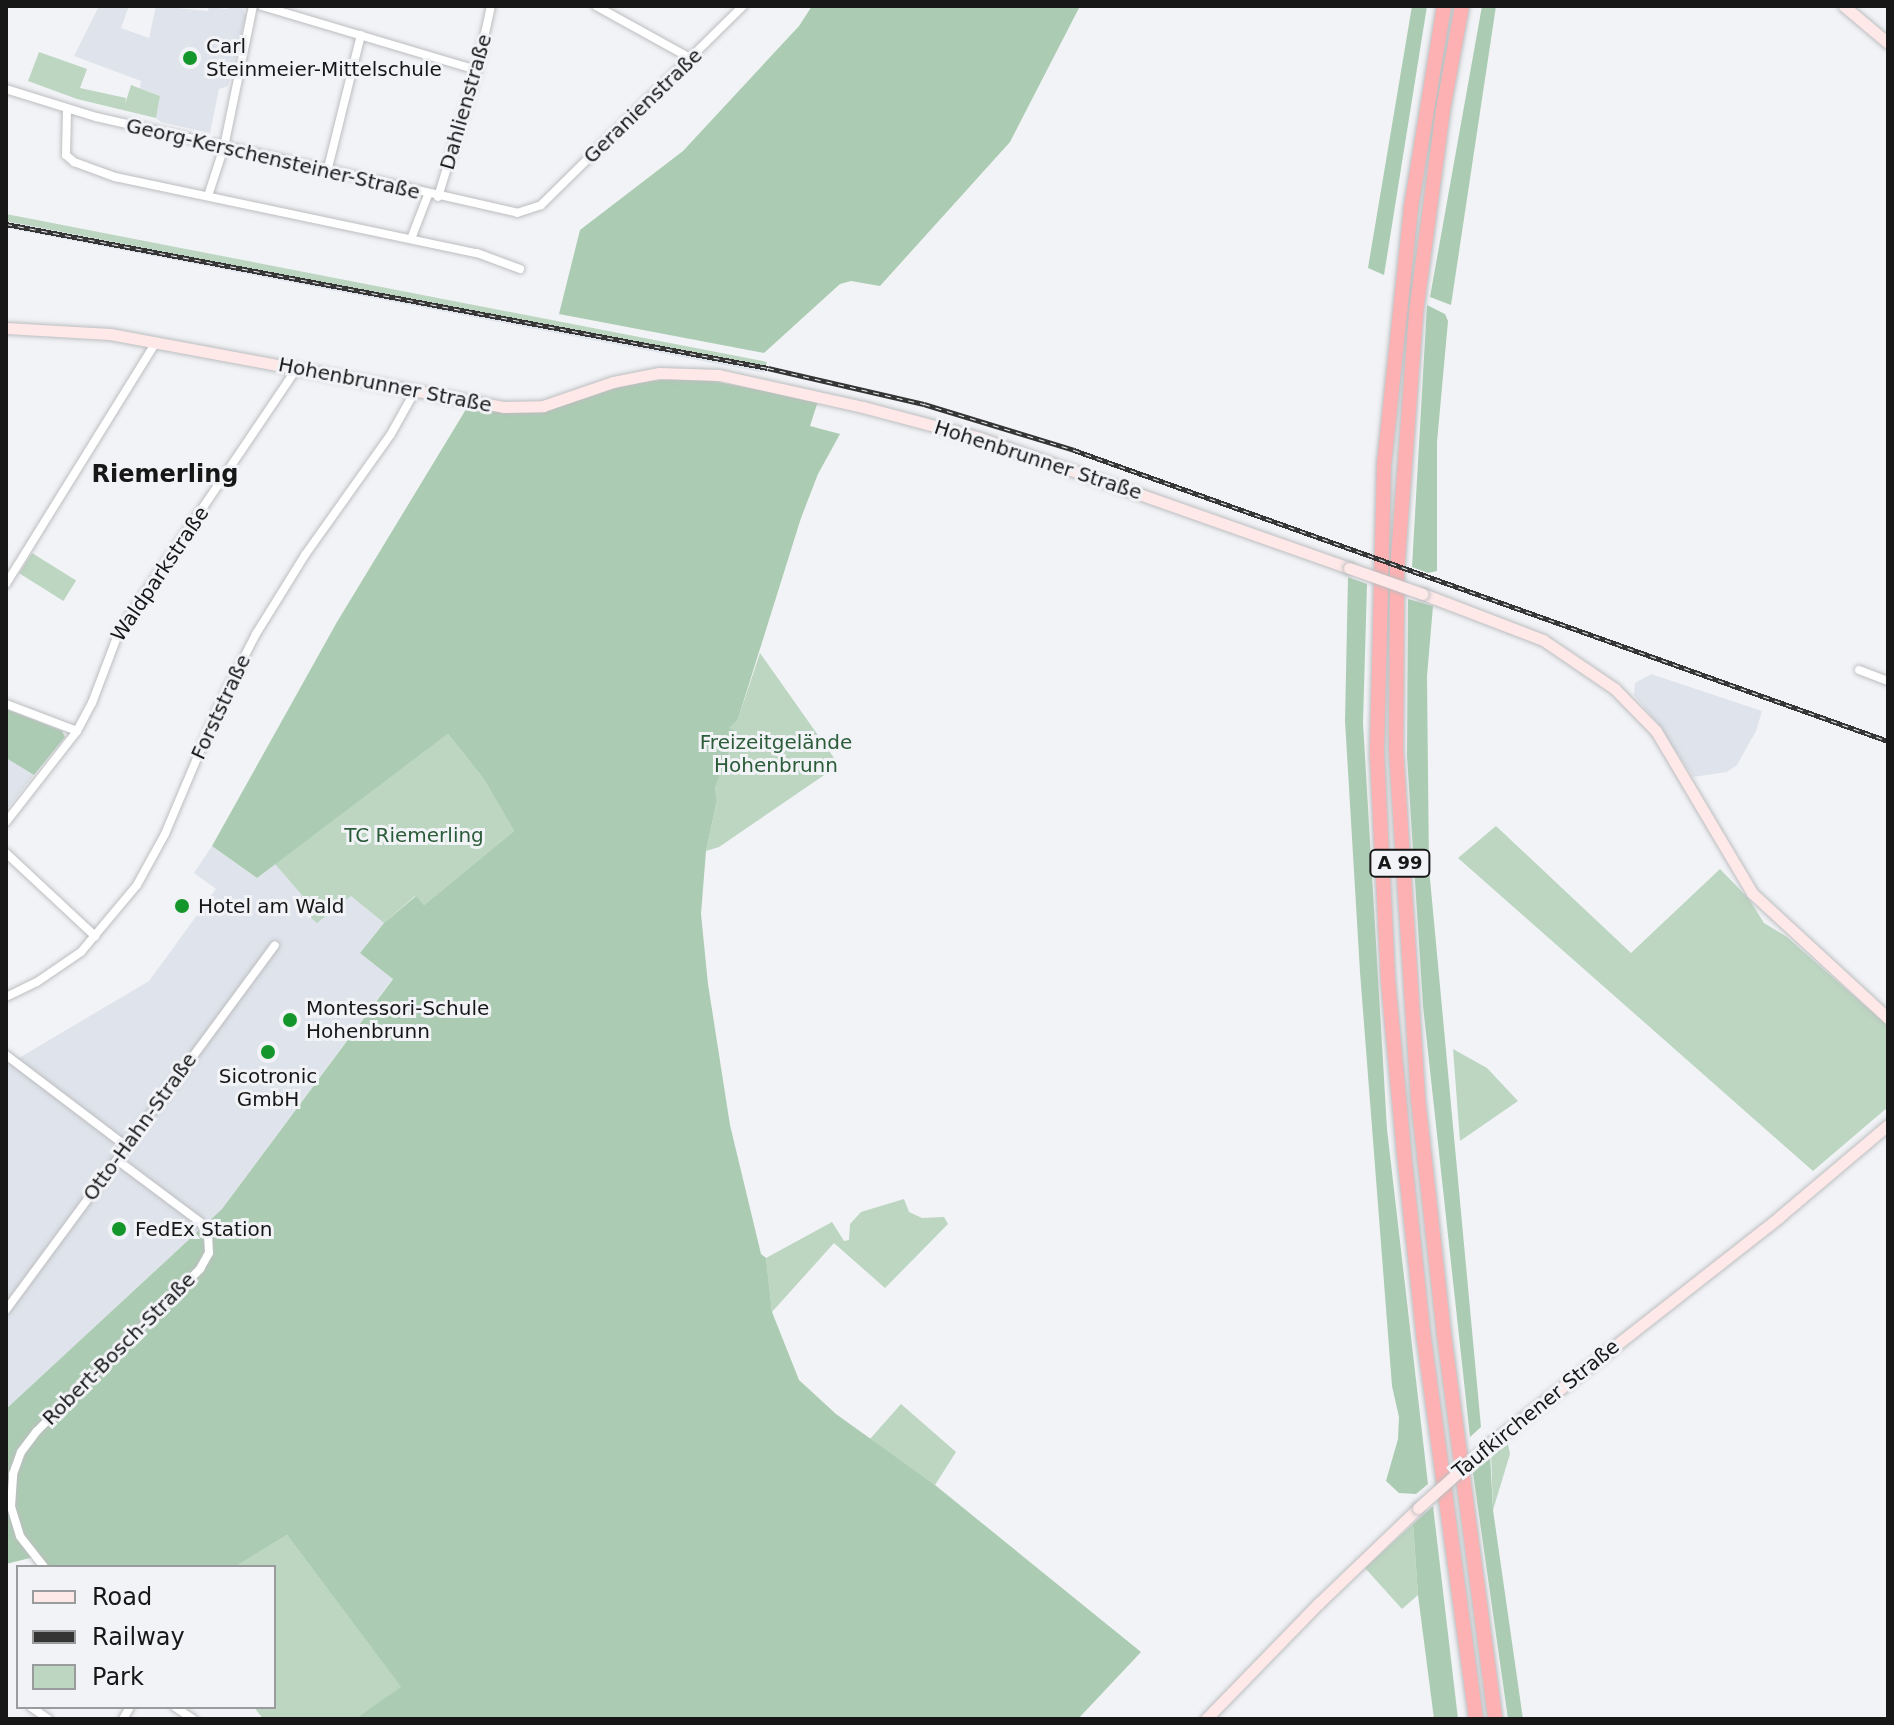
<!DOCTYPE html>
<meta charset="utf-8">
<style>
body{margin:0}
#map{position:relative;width:1894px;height:1725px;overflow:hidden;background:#f2f3f6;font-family:"DejaVu Sans",sans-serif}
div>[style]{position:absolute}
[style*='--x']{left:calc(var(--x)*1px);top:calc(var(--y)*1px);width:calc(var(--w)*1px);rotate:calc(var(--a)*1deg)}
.built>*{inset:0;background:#dfe3eb}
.green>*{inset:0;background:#bcd6c1;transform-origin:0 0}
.forest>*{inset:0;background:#abccb2}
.roads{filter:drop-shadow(0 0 2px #bcbec0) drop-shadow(0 0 2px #bcbec0)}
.street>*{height:8px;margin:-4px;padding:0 4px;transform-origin:4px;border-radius:4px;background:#fff}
.secondary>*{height:11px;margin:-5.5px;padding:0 5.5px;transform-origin:5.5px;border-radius:5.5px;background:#fee8e8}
.highway>*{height:14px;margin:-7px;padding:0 7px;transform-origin:7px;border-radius:7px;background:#fdb1b2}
.rail>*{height:5px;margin-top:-2.5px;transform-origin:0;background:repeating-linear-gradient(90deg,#f2f3f6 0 6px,#353536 0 12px);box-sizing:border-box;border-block:2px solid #353536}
.bridges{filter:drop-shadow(0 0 2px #bcbec0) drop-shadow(0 0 2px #bcbec0)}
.secondary-bridge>*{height:11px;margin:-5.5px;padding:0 5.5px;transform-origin:5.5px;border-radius:5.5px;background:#fee8e8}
.dots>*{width:22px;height:22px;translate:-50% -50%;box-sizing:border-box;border:4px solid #f2f3f6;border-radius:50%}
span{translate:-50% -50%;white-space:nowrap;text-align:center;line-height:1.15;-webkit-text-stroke:6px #f2f3f6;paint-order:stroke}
.shield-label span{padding:2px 6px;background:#f2f3f6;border:2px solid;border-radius:6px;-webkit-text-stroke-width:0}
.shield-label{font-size:18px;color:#171718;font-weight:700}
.poi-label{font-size:20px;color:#171718}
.left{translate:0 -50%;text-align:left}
.street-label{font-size:20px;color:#171718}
.park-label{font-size:20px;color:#2a5c39}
.quarter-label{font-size:24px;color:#171718;font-weight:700}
.frame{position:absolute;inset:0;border:8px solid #171718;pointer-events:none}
.legend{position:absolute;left:16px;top:1565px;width:260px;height:144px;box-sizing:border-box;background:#f2f3f6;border:2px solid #9a9b9d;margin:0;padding:10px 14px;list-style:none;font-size:24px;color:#171718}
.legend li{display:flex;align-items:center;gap:16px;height:40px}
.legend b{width:40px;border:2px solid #9a9b9d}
</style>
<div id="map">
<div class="built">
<div style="clip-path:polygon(99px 6px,129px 6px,121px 28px,149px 38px,156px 6px,208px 11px,209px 6px,225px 9px,238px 6px,243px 9px,246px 16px,228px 86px,219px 89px,210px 133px,161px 122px,156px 118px,160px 96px,140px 88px,141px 81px,74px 56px)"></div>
<div style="clip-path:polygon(6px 221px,766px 365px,765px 373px,6px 228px)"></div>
<div style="clip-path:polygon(1651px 674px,1762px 711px,1756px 731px,1737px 765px,1727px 772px,1693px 777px,1659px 725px,1634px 695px,1635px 683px)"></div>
<div style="clip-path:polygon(6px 758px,34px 775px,6px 810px)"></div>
<div style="clip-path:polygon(212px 846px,257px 878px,275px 864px,303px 895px,351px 896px,384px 923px,360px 953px,393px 978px,222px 1209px,6px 1409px,6px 1049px,19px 1058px,149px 981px,216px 889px,194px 873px)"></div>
</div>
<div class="green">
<div style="clip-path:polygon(39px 52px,87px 69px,80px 88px,126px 98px,125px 104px,131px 85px,160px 96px,156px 118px,77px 99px,28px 81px)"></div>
<div style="left:6px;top:214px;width:775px;height:7px;rotate:11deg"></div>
<div style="left:32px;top:553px;width:52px;height:24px;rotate:32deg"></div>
<div style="clip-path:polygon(760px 653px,839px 765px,719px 847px,706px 851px,717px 800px,715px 788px,735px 731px,729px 729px,731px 722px,738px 719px)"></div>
<div style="clip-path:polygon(448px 734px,483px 778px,514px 831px,424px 905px,415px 896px,384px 923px,351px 896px,317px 923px,295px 905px,302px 895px,275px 864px)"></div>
<div style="clip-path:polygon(1496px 826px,1631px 953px,1720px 869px,1749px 899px,1764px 923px,1787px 937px,1888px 1026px,1888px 1107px,1813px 1171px,1458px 858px)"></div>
<div style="clip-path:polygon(1453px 1049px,1487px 1068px,1518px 1101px,1460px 1141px)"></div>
<div style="clip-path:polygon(904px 1199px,909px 1212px,922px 1218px,944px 1217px,948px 1224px,885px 1288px,834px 1243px,772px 1312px,766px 1258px,832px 1222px,844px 1241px,849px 1240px,850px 1224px,861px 1212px)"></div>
<div style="clip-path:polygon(901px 1404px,956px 1452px,935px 1485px,870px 1439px)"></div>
<div style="clip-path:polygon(1507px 1439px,1510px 1454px,1493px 1510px,1491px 1452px)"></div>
<div style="clip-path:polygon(1413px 1524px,1418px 1595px,1402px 1609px,1365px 1568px)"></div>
<div style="clip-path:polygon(287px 1535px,402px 1688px,355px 1719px,263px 1719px,254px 1707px,274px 1707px,274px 1567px,235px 1567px)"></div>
</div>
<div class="forest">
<div style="clip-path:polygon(812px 6px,1080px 6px,1010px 142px,880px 286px,851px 281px,840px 284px,764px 353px,559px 314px,580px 230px,683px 151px,799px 26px)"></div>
<div style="clip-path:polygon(1412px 6px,1427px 6px,1384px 275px,1368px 268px)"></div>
<div style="clip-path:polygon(1482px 6px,1496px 6px,1451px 305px,1430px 297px)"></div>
<div style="clip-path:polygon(1427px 305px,1445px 314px,1448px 321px,1437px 442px,1437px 571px,1428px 573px,1412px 567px)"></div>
<div style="clip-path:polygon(692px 377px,818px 401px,810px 426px,840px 434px,818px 474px,801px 518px,738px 719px,729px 728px,736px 731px,715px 788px,717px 800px,706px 851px,701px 914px,708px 984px,730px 1125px,761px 1254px,766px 1258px,772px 1312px,799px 1380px,836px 1414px,935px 1485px,1141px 1652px,1078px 1719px,355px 1719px,401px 1687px,287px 1535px,235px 1567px,47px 1567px,38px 1556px,6px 1564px,6px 1409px,222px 1209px,393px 979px,360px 953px,384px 923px,416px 896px,424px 905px,514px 831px,483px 778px,448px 734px,257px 878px,212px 846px,337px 622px,468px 406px,505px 411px,545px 411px,631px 383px)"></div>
<div style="clip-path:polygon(1348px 577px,1367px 584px,1363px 723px,1387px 1129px,1428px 1484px,1416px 1494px,1399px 1493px,1386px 1481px,1398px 1439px,1399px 1417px,1392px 1386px,1360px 972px,1345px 721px)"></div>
<div style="clip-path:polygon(1408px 599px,1433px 606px,1427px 676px,1429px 868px,1481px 1427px,1470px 1437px,1423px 1006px,1407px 756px)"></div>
<div style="clip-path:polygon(6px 709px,62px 731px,65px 737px,34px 775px,6px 758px)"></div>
<div style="clip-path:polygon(1490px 1454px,1493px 1510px,1523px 1719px,1508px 1719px,1473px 1473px)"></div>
<div style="clip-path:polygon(1433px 1506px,1458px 1719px,1434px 1719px,1418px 1595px,1413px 1524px)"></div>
</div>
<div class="roads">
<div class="street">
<div style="--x:262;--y:6;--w:224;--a:16.6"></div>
<div style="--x:596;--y:6;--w:110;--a:28.9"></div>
<div style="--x:6;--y:89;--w:94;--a:17.3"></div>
<div style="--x:96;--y:117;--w:432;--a:12.8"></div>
<div style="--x:517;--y:213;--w:25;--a:-18"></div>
<div style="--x:541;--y:205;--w:284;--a:-44.6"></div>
<div style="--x:67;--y:110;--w:45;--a:91.3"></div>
<div style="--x:66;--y:155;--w:11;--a:41"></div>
<div style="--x:74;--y:162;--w:44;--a:20.1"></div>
<div style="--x:115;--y:177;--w:370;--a:11.9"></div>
<div style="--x:477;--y:253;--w:46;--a:20.4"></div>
<div style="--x:327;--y:172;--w:141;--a:-76.1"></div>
<div style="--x:208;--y:196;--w:52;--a:-71.9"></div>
<div style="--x:224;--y:147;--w:144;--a:-78.4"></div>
<div style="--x:438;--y:197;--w:133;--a:-72.9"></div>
<div style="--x:477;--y:70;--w:66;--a:-77.7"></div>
<div style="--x:411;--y:239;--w:47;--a:-68.9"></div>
<div style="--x:6;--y:584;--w:285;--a:-58.2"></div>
<div style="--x:1859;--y:670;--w:31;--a:21"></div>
<div style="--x:6;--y:704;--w:76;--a:20.8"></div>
<div style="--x:6;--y:822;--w:115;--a:-52"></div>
<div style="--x:77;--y:731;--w:32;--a:-62"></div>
<div style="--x:92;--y:703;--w:76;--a:-69.2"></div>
<div style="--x:119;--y:632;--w:318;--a:-56"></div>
<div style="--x:6;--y:853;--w:122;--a:43"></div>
<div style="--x:6;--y:997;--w:34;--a:-26"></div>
<div style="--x:37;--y:982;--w:53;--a:-34.3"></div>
<div style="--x:81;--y:952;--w:87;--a:-50.1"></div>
<div style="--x:137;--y:885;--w:58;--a:-61.2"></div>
<div style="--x:165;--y:834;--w:141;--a:-67.1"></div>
<div style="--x:220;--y:704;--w:79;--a:-62.8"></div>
<div style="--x:256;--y:634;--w:93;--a:-58.2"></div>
<div style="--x:305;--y:555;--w:148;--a:-54.6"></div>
<div style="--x:391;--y:434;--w:49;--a:-60.8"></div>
<div style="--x:6;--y:1055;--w:151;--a:37.2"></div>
<div style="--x:6;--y:1310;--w:453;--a:-53.6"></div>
<div style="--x:44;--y:1567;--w:39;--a:-128"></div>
<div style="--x:20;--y:1536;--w:31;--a:-107"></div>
<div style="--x:11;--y:1506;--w:32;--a:-86"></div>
<div style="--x:13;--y:1474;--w:23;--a:-70"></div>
<div style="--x:21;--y:1452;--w:26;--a:-53"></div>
<div style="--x:37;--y:1431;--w:230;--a:-44.8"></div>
<div style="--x:200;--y:1269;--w:18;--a:-61"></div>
<div style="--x:209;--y:1253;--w:18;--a:-93"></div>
<div style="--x:208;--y:1235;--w:15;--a:-122"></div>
<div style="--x:200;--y:1222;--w:104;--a:-143.2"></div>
<div style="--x:31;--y:1707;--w:21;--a:35"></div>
<div style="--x:175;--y:1707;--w:22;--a:34"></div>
<div style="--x:123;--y:1719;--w:14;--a:-60"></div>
</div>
<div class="secondary">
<div style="--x:1844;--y:6;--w:57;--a:40.1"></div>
<div style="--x:6;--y:328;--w:104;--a:3.3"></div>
<div style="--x:110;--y:334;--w:401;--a:10.5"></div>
<div style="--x:504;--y:407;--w:39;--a:-1"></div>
<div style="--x:543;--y:406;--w:74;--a:-18.9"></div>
<div style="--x:613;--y:382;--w:47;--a:-11.1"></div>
<div style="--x:659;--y:373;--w:60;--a:1.9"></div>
<div style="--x:719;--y:375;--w:148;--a:12.5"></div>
<div style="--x:863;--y:407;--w:121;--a:14.8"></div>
<div style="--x:980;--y:438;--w:391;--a:19.4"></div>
<div style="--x:1423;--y:594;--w:129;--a:21"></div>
<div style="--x:1543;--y:640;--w:87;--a:34.2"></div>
<div style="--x:1615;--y:689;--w:59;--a:45.7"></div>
<div style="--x:1656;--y:731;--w:188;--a:59.3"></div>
<div style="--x:1752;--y:893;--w:185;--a:42.6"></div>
<div style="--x:1490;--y:1444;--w:367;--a:-38.1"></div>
<div style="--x:1779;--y:1217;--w:143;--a:-40.2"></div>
<div style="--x:1206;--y:1719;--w:162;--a:-45.8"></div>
<div style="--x:1319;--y:1603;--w:137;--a:-43.8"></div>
</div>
<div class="highway">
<div style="--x:1444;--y:6;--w:205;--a:99.3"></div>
<div style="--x:1411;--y:208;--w:257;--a:96"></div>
<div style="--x:1384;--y:464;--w:290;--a:91.4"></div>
<div style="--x:1377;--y:754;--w:226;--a:87.2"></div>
<div style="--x:1388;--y:980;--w:174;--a:84.7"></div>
<div style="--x:1404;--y:1153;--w:187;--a:83.9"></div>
<div style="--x:1424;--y:1339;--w:384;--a:82.2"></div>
<div style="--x:1462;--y:6;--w:106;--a:100.4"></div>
<div style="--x:1443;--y:110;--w:205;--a:97.6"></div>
<div style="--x:1416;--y:313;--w:261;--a:94.2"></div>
<div style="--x:1397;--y:573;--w:176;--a:90.3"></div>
<div style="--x:1396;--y:749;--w:351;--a:86.4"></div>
<div style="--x:1418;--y:1099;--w:237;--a:83.7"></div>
<div style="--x:1444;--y:1335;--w:387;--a:82.4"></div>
</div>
</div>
<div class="rail">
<div style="--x:6;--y:224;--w:775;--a:10.7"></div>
<div style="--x:768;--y:368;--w:160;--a:13"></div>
<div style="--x:924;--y:404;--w:157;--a:17"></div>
<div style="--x:1074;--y:450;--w:864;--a:19.67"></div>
</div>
<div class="bridges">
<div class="secondary-bridge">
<div style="--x:1349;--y:568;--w:78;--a:19.4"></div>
<div style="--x:1418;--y:1508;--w:96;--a:-41.6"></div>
</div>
</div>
<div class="dots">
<div style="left:190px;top:58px;background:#15962a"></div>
<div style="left:182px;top:906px;background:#15962a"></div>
<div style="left:290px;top:1020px;background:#15962a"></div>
<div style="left:268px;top:1052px;background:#15962a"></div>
<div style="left:119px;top:1229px;background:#15962a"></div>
</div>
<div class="shield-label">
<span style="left:1400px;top:863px">A 99</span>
</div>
<div class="poi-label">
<span class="left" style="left:206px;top:58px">Carl<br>Steinmeier-Mittelschule</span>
<span class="left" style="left:198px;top:906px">Hotel am Wald</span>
<span class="left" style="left:306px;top:1020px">Montessori-Schule<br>Hohenbrunn</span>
<span style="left:268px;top:1088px">Sicotronic<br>GmbH</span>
<span class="left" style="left:135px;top:1229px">FedEx Station</span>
</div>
<div class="street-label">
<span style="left:466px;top:102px;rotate:-74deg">Dahlienstraße</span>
<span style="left:643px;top:106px;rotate:-44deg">Geranienstraße</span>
<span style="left:273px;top:159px;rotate:13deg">Georg-Kerschensteiner-Straße</span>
<span style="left:385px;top:385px;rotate:11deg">Hohenbrunner Straße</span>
<span style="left:1038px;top:460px;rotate:18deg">Hohenbrunner Straße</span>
<span style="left:160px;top:574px;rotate:-56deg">Waldparkstraße</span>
<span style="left:221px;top:707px;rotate:-65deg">Forststraße</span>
<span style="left:140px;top:1127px;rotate:-54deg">Otto-Hahn-Straße</span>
<span style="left:119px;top:1349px;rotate:-45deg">Robert-Bosch-Straße</span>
<span style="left:1536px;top:1409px;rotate:-39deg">Taufkirchener Straße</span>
</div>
<div class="park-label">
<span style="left:776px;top:754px">Freizeitgelände<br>Hohenbrunn</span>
<span style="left:414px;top:835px">TC Riemerling</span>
</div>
<div class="quarter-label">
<span style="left:165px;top:475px">Riemerling</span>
</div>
<div class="frame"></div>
<ul class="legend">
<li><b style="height:10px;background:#fee8e8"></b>Road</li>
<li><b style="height:10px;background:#353536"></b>Railway</li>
<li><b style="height:22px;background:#bcd6c1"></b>Park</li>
</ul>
</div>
